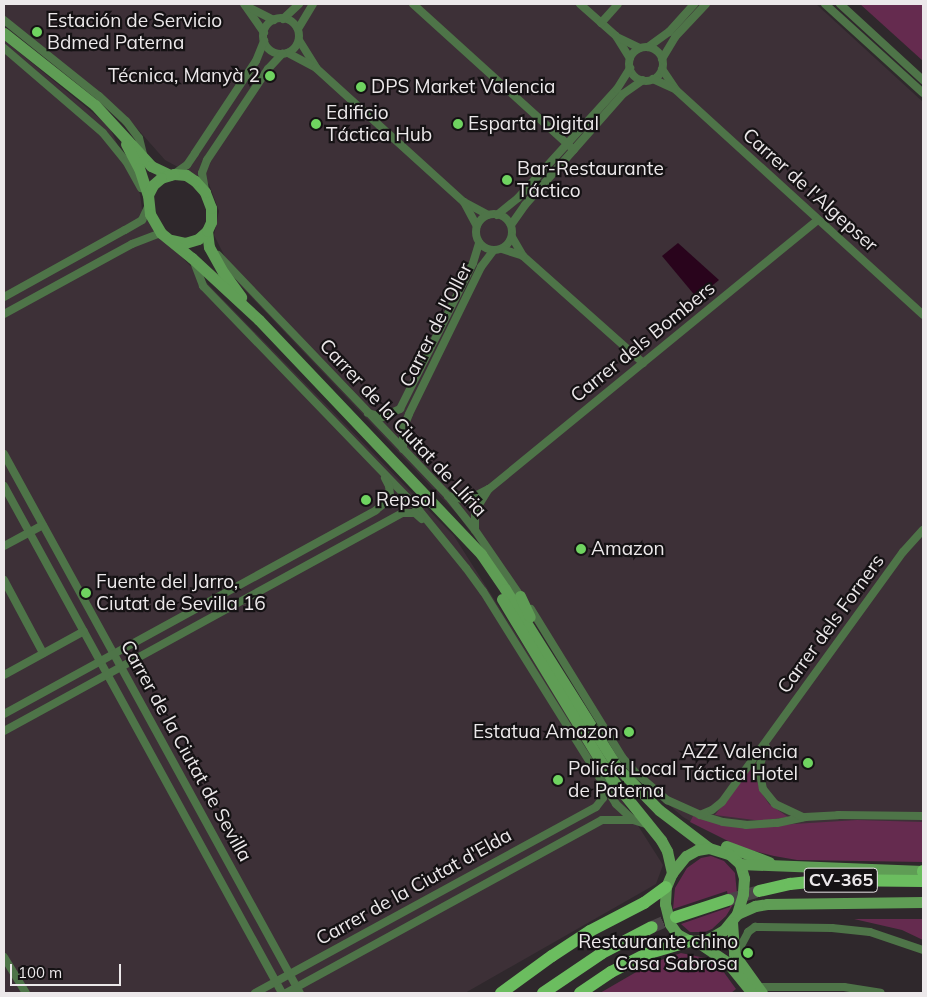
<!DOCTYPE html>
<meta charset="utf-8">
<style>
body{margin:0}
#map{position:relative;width:927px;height:997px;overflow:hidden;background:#2f282c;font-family:Mulish,sans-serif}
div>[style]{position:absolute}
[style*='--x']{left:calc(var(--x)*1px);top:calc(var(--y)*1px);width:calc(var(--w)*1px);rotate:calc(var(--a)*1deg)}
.built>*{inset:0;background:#3d3037}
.green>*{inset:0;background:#652b4f}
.water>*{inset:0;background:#29041c}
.primary-tunnel>*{height:12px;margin-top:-6px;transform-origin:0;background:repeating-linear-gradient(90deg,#4b4548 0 12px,transparent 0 18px)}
.street>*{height:8px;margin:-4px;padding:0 4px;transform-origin:4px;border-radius:4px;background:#4e7448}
.street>.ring{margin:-4px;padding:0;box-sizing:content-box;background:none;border:8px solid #4e7448;border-radius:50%}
.secondary>*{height:11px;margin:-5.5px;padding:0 5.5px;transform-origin:5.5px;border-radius:5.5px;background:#5f9d55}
.primary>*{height:12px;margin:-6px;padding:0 6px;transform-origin:6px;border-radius:6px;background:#6bbd5f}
.dots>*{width:14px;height:14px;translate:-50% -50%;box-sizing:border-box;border:2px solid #151214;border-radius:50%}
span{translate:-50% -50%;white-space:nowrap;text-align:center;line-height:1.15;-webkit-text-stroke:4.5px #151214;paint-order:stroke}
.shield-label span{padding:1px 4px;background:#151214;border:1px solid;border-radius:4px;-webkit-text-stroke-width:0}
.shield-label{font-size:18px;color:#ece8ea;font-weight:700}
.poi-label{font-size:19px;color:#ece8ea}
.left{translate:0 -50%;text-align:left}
.right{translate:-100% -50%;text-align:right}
.street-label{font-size:19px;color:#ece8ea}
.frame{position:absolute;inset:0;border:5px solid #ece8ea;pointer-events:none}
.scale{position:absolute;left:10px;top:964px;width:111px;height:22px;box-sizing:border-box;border:2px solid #ece8ea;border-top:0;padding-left:6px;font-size:15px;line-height:18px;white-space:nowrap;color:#ece8ea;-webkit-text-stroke:4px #151214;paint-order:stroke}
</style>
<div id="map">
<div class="built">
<div style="clip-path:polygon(4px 4px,816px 4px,923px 102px,923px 831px,702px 828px,683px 817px,630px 771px,509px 583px,458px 515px,238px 283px,214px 235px,219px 211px,209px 184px,165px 160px,134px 125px,4px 24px)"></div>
<div style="clip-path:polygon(4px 40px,109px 126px,140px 194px,142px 209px,159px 239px,169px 244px,454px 536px,663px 865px,656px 884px,465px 993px,4px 993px)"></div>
</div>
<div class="green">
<div style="clip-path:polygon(860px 4px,923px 4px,923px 61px)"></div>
<div style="clip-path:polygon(756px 763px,756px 779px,763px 795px,769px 804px,788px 817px,762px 821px,715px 815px,754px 763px)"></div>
<div style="clip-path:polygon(693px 816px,745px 827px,857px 820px,923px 822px,923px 862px,797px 860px,774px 856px,742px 848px,690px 822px)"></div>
<div style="clip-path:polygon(711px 856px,724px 861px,735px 873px,737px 894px,734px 903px,726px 916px,712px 929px,705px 932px,690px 932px,681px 924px,730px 907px,727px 891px,673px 909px,675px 888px,687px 868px,701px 858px)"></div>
<div style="clip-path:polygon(854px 919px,923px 919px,923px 940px,902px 930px)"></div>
<div style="clip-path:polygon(681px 953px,715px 960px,736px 989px,731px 993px,600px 993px,650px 964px)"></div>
</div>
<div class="water">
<div style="clip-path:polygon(678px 243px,719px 280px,697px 298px,662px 256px)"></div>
</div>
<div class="primary-tunnel">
<div style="--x:728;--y:900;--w:32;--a:-16"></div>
<div style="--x:652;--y:927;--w:26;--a:-23"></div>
</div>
<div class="street">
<div style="--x:244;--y:4;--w:35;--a:55"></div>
<div style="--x:413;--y:4;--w:217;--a:42.2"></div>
<div style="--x:580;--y:4;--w:48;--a:41.6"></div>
<div style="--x:616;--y:36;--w:26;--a:58"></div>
<div style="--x:825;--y:4;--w:132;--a:42.2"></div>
<div style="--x:840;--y:4;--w:113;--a:42.5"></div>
<div style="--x:248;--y:7;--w:29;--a:27"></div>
<div class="ring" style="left:263px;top:18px;width:28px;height:28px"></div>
<div style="--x:283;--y:19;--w:22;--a:-43"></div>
<div style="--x:4;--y:20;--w:122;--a:38.7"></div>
<div style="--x:99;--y:96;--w:37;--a:43"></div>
<div style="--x:126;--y:121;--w:21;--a:53"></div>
<div style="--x:139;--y:138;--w:21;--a:76"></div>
<div style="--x:601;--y:23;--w:25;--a:-48"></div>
<div style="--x:298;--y:29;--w:29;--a:-59"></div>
<div style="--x:617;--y:37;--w:25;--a:26"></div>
<div style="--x:299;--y:40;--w:31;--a:58"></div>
<div style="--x:648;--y:47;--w:26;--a:-36"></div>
<div style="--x:669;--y:32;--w:38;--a:-48"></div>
<div class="ring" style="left:629px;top:47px;width:26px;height:26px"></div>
<div style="--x:4;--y:48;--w:130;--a:40.6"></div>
<div style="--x:103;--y:133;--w:36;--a:51"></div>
<div style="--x:126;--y:161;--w:31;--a:61"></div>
<div style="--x:288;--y:53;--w:32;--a:28"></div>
<div style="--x:316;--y:68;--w:200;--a:42.2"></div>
<div style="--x:464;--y:202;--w:27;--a:28"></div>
<div style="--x:662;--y:59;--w:26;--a:-59"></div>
<div style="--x:675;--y:37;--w:45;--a:-46.8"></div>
<div style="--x:662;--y:69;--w:25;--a:56"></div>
<div style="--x:676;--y:90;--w:334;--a:42.3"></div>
<div style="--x:653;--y:79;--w:23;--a:25"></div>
<div style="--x:174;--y:174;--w:16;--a:-35"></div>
<div style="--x:187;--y:165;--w:14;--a:-56"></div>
<div style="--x:195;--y:153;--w:110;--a:-56.5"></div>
<div style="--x:256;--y:61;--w:22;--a:-68"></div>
<div style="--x:205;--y:190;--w:17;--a:-100"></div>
<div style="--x:202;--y:173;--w:14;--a:-69"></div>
<div style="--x:207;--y:160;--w:110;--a:-56.2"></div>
<div style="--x:268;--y:69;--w:21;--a:-47"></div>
<div style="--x:464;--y:202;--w:27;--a:62"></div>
<div class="ring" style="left:476px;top:214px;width:28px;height:28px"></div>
<div style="--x:497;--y:215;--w:27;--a:-39"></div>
<div style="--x:518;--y:198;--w:147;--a:-47.8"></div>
<div style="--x:617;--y:89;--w:25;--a:-58"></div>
<div style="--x:511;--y:225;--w:24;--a:-55"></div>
<div style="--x:525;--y:205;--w:148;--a:-48.6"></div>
<div style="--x:623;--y:94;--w:24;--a:-35"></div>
<div style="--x:512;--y:237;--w:22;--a:60"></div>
<div style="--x:523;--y:256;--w:161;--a:41.7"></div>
<div style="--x:502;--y:249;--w:22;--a:18"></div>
<div style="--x:218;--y:255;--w:333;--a:46.3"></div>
<div style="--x:448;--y:496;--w:43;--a:51.5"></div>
<div style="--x:475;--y:530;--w:85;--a:55.6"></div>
<div style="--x:194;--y:262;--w:26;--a:69"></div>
<div style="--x:203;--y:286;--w:310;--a:46"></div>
<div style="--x:418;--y:509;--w:76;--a:50.9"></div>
<div style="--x:466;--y:568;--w:29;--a:54"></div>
<div style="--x:483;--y:591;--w:251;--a:58"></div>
<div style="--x:616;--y:804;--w:23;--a:43"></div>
<div style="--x:633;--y:820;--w:14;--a:17"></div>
<div style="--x:4;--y:297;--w:138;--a:-29"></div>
<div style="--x:125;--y:230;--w:20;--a:-30"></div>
<div style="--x:142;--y:220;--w:14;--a:-65"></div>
<div style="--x:4;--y:314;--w:146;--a:-28.7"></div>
<div style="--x:132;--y:244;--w:31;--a:-21"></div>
<div style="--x:368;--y:413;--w:15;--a:16"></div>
<div style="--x:382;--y:417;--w:20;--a:-24"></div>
<div style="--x:400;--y:409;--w:163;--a:-63.4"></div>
<div style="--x:473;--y:263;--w:21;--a:-73"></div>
<div style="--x:403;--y:449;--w:20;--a:-90"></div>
<div style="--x:403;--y:429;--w:16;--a:-68"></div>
<div style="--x:409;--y:414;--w:164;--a:-63.9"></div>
<div style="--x:481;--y:267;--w:20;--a:-53"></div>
<div style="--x:4;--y:454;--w:615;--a:61.23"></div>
<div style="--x:4;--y:486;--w:578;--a:61.26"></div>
<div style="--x:448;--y:496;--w:19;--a:12"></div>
<div style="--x:467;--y:500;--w:25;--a:-27"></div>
<div style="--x:489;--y:489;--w:425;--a:-39.3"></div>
<div style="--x:475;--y:530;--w:19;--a:-90"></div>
<div style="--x:475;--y:511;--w:26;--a:-58"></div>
<div style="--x:4;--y:546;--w:44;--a:-28.3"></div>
<div style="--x:4;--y:580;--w:83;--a:61.9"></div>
<div style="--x:531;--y:609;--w:174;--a:58.4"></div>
<div style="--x:622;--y:757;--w:23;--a:49"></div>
<div style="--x:637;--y:774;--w:40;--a:41"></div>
<div style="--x:667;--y:800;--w:36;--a:24"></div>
<div style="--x:700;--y:815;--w:24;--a:17"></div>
<div style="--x:723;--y:822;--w:23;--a:7"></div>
<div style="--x:746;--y:825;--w:31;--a:-4"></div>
<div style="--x:777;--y:823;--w:29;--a:-12"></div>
<div style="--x:805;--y:817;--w:33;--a:-3"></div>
<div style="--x:838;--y:815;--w:85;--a:0.7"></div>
<div style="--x:4;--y:675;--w:91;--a:-28.8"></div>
<div style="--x:4;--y:714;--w:424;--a:-28.7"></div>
<div style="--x:376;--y:510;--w:13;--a:-39"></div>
<div style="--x:386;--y:502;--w:8;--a:-60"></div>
<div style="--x:390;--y:495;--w:9;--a:-96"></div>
<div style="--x:389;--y:486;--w:9;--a:-117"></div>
<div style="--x:4;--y:731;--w:454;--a:-28.7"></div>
<div style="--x:402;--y:513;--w:13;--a:0"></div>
<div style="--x:415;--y:513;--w:9;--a:41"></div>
<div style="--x:766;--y:747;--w:21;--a:109"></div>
<div style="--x:759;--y:767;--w:22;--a:80"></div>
<div style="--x:763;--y:789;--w:19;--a:51"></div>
<div style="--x:775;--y:804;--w:31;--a:25"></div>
<div style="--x:700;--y:815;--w:13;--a:-23"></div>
<div style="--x:712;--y:810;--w:13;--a:-39"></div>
<div style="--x:722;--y:802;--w:309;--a:-54.1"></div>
<div style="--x:903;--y:552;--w:30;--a:-48"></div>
<div style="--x:736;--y:955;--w:26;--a:-62"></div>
<div style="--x:748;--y:932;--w:9;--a:-36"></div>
<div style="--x:755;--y:927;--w:77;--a:0.7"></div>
<div style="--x:832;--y:928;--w:38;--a:6"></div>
<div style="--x:870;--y:932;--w:56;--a:18.8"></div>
<div style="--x:4;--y:957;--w:42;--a:58.6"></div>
<div style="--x:757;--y:987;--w:87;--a:0"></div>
<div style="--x:844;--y:987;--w:37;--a:9"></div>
<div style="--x:255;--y:993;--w:388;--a:-28.6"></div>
<div style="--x:596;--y:807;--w:11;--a:-52"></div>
<div style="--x:603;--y:798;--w:13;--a:-86"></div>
<div style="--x:286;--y:993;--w:360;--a:-28.7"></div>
<div style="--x:602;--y:820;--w:31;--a:0"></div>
</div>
<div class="secondary">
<div style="--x:4;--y:33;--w:116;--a:38.4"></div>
<div style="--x:95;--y:105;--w:83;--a:47.4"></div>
<div style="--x:151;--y:166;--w:21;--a:25"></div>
<div style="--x:126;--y:144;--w:27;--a:62"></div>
<div style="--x:139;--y:168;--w:28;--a:72"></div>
<div style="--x:207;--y:231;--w:16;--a:83"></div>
<div style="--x:209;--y:247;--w:29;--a:61"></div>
<div style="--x:223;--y:272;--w:31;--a:54"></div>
<div style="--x:171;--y:240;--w:14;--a:12"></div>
<div style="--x:185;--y:243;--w:14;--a:-17"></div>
<div style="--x:198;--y:239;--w:12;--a:-42"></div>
<div style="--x:207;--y:231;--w:10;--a:-66"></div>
<div style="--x:211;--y:222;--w:14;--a:-90"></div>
<div style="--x:211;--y:208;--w:17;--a:-111"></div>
<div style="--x:205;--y:192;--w:15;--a:-132"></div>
<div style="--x:195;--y:181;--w:11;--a:-146"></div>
<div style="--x:186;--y:175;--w:12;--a:-175"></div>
<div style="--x:174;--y:174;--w:14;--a:163"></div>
<div style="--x:161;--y:178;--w:11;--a:139"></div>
<div style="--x:153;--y:185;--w:11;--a:117"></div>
<div style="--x:148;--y:195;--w:19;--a:84"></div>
<div style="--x:150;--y:214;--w:22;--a:60"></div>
<div style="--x:161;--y:233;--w:40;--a:39"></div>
<div style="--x:192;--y:258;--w:91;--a:42.8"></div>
<div style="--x:259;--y:320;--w:323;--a:46.5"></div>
<div style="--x:481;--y:554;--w:42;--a:55.6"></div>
<div style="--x:505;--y:589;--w:210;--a:57.8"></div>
<div style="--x:617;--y:767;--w:60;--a:45.7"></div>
<div style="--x:659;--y:810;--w:63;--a:37.2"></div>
<div style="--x:520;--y:596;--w:23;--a:65"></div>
<div style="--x:502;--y:599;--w:210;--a:58.7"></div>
<div style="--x:611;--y:778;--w:80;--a:51.1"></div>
<div style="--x:661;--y:840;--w:13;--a:61"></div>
<div style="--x:667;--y:851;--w:23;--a:77"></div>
<div style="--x:726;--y:846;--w:46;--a:20.4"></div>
<div style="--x:709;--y:848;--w:21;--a:17"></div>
<div style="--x:729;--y:854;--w:15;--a:42"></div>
<div style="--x:740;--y:864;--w:15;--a:74"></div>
<div style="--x:744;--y:878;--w:16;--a:94"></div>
<div style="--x:743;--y:894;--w:21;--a:107"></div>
<div style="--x:737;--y:914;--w:21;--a:129"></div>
<div style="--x:724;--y:930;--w:20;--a:150"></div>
<div style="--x:707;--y:940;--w:17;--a:177"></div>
<div style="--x:690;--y:941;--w:15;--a:-152"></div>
<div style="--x:677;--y:934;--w:12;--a:-125"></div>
<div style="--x:670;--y:924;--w:21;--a:-104"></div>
<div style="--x:665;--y:904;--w:17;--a:-87"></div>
<div style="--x:666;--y:887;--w:15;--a:-67"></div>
<div style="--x:672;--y:873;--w:22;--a:-51"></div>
<div style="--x:686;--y:856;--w:13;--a:-29"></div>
<div style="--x:697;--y:850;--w:12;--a:-9"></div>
<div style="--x:740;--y:864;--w:183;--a:2.2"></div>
<div style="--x:737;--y:914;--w:20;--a:-24"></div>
<div style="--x:755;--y:906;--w:12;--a:-9"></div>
<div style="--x:767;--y:904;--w:156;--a:-0.7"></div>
<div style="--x:732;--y:922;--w:32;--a:86"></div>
<div style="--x:734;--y:954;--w:48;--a:54.3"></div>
<div style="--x:696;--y:941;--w:37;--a:34"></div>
<div style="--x:727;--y:962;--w:38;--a:51"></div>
</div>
<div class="primary">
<div style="--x:923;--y:871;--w:1;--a:90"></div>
<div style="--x:759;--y:891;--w:32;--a:-13"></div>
<div style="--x:790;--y:884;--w:38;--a:-6"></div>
<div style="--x:828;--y:880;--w:95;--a:0.6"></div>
<div style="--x:676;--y:917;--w:55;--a:-18.1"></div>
<div style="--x:501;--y:993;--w:63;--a:-36"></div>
<div style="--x:552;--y:956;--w:45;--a:-33.3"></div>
<div style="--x:590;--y:931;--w:61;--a:-27.4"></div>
<div style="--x:644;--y:903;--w:27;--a:-36"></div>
<div style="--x:543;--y:993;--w:71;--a:-34.1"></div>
<div style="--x:602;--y:953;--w:56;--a:-27.5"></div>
<div style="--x:580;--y:993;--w:37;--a:-34"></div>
<div style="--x:611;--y:972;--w:39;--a:-27"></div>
<div style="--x:646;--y:954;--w:46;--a:-16.5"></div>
</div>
<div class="dots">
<div style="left:37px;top:32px;background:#6fd360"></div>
<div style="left:270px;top:76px;background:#6fd360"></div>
<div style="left:361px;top:87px;background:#6fd360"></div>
<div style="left:316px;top:124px;background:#6fd360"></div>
<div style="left:458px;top:124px;background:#6fd360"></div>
<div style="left:507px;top:180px;background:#6fd360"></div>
<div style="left:366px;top:500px;background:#6fd360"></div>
<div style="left:581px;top:549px;background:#6fd360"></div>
<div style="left:86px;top:593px;background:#6fd360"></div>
<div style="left:629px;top:732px;background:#6fd360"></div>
<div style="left:808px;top:763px;background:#6fd360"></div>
<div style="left:558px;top:780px;background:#6fd360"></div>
<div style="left:748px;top:953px;background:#6fd360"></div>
</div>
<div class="shield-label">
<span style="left:841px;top:880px">CV-365</span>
</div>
<div class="poi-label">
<span class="left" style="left:47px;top:32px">Estación de Servicio<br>Bdmed Paterna</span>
<span class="right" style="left:260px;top:76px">Técnica, Manyà 2</span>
<span class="left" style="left:371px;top:87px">DPS Market Valencia</span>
<span class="left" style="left:326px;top:124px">Edificio<br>Táctica Hub</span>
<span class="left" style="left:468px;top:124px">Esparta Digital</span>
<span class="left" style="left:517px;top:180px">Bar-Restaurante<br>Táctico</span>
<span class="left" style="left:376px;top:500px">Repsol</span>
<span class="left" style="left:591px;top:549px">Amazon</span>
<span class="left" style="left:96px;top:593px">Fuente del Jarro,<br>Ciutat de Sevilla 16</span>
<span class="right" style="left:619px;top:732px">Estatua Amazon</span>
<span class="right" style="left:798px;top:763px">AZZ Valencia<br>Táctica Hotel</span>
<span class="left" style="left:568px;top:780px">Policía Local<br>de Paterna</span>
<span class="right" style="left:738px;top:953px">Restaurante chino<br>Casa Sabrosa</span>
</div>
<div class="street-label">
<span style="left:810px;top:190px;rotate:42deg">Carrer de l'Algepser</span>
<span style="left:436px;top:325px;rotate:-63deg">Carrer de l'Oller</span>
<span style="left:643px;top:342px;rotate:-39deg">Carrer dels Bombers</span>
<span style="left:403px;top:428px;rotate:47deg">Carrer de la Ciutat de Llíria</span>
<span style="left:831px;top:624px;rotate:-54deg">Carrer dels Forners</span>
<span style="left:186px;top:751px;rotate:61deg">Carrer de la Ciutat de Sevilla</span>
<span style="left:414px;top:887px;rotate:-29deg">Carrer de la Ciutat d'Elda</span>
</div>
<div class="frame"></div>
<div class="scale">100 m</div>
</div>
